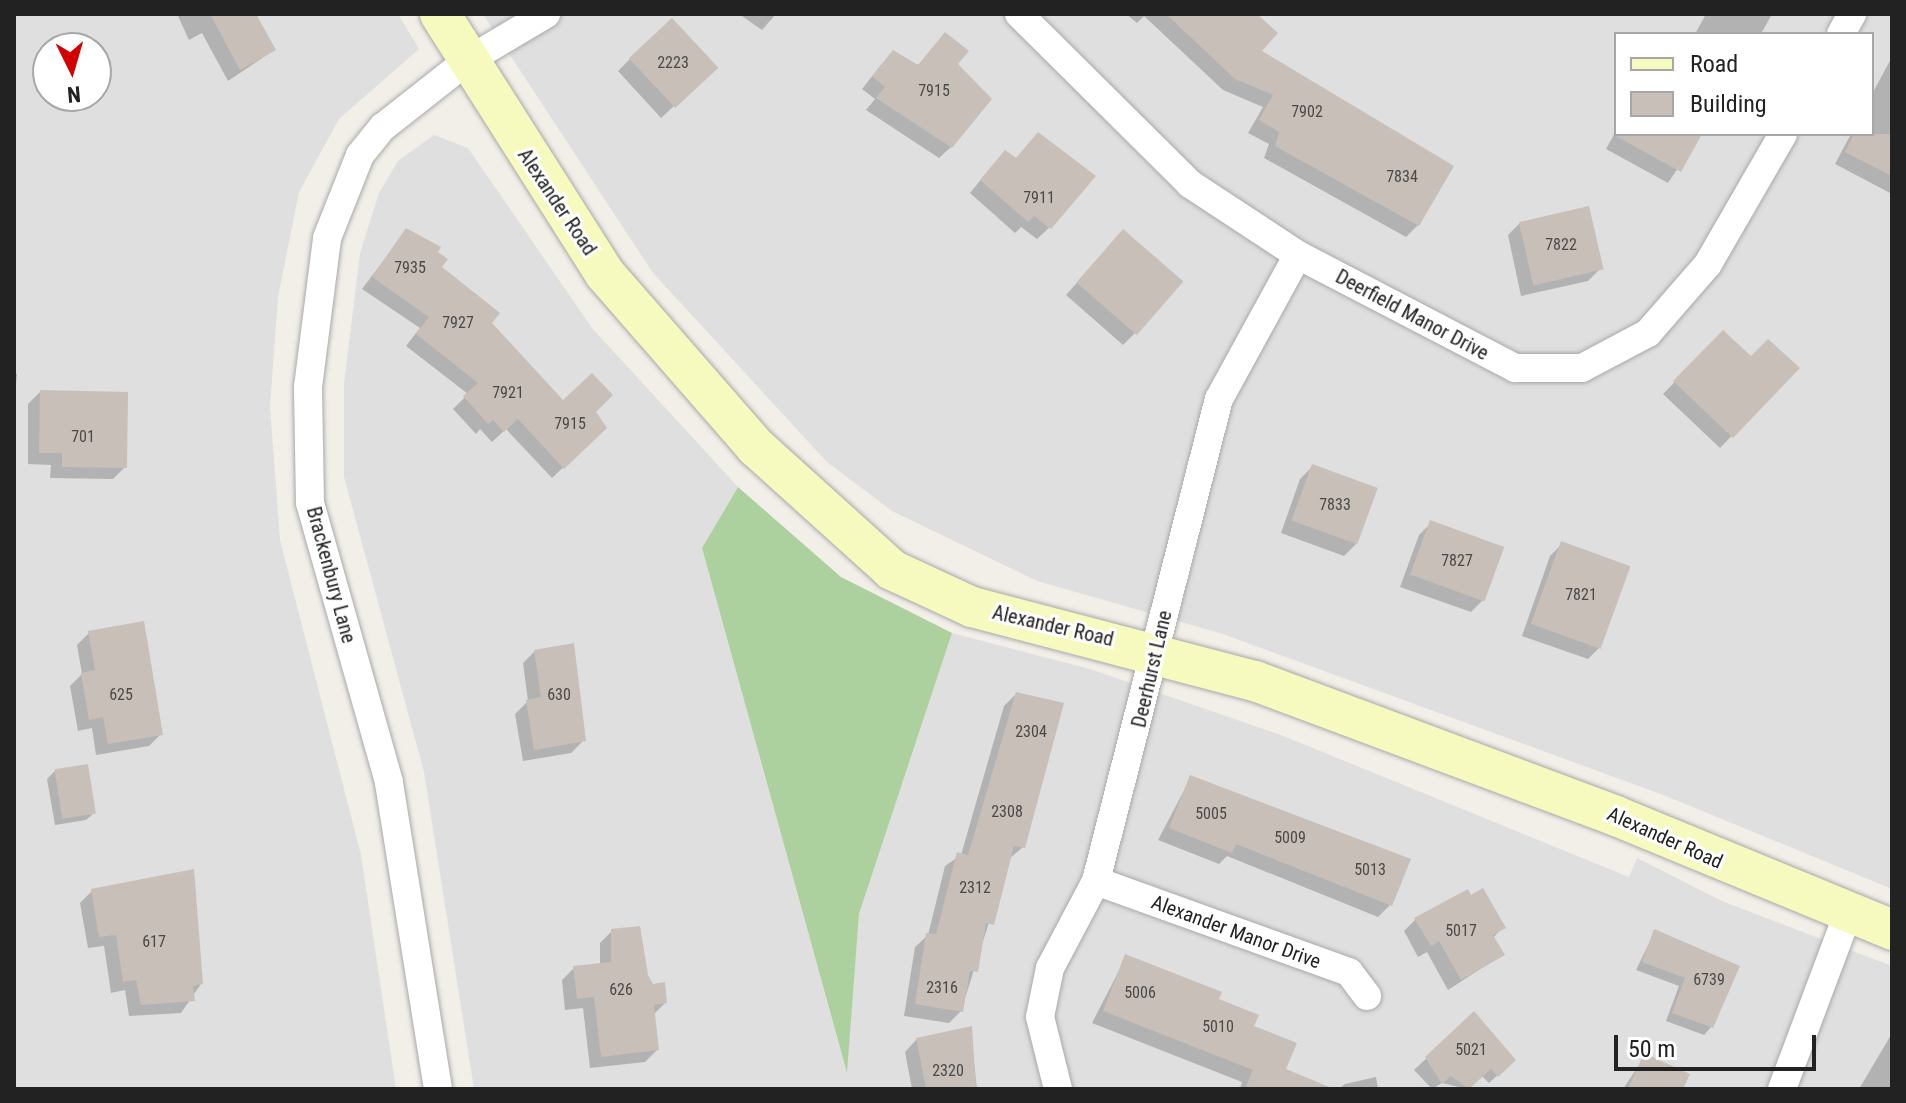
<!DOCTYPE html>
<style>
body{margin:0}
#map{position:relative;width:1906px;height:1103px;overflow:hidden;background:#f2efe9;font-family:"Roboto Condensed",sans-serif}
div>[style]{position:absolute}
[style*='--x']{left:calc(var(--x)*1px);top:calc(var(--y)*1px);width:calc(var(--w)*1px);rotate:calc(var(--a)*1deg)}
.residential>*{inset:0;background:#e0dfdf}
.forest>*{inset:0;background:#add19e}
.shadow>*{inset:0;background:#0003}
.building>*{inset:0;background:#c7bfb8;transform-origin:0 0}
.roads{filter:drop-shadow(0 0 2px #a9a9a9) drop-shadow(0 0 2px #a9a9a9)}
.street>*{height:28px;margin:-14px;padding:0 14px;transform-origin:14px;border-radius:14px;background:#fff}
.secondary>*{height:40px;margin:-20px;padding:0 20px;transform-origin:20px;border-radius:20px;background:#f7fabf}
span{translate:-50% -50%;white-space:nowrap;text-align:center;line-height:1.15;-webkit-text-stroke:6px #fff;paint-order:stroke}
.number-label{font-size:16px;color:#4b4948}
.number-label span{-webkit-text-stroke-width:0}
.street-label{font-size:20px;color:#222}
.frame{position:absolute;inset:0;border:16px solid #222;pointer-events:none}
.legend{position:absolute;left:1614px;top:32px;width:260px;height:104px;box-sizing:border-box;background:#fff;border:2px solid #a7a7a7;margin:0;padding:10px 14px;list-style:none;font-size:24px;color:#222}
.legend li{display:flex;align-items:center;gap:16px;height:40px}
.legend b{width:40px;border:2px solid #a7a7a7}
.north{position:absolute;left:32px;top:32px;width:80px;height:80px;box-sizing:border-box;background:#fff;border:2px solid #a7a7a7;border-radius:50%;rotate:175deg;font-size:22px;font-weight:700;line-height:32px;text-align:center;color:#222}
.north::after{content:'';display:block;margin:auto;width:28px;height:36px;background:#d40000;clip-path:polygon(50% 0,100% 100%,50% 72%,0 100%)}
.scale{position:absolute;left:1614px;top:1035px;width:202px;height:36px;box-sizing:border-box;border:4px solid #222;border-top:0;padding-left:10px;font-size:24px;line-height:28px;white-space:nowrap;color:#222;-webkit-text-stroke:6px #fff;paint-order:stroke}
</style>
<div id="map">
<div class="residential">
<div style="clip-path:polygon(evenodd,14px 14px,398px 14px,419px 49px,339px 119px,299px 192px,278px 297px,270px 407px,280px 540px,361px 855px,396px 1089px,14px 1089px,14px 14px,48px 48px,96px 48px,96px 96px,48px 96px,48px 48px)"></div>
<div style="clip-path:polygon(evenodd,483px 14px,1892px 14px,1892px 889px,1666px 796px,1223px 634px,1037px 581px,892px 511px,827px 462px,653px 273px,483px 14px,1616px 34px,1872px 34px,1872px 134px,1616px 134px,1616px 34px)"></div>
<div style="clip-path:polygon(434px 135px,468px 148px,592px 328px,738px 487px,702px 548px,846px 1070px,859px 914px,952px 633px,1090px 669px,1281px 735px,1629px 877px,1637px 858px,1722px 901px,1892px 966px,1892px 1089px,474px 1089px,424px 772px,344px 477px,344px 384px,360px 253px,379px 193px,398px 161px)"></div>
</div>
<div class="forest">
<div style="clip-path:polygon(738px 487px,841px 577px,952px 633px,859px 914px,847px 1073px,702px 548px)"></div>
</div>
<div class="shadow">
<div style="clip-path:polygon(177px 14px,255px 14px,274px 50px,228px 81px,202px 33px,189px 40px)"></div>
<div style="clip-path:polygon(739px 14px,776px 14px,762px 30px)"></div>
<div style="clip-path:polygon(1126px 14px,1254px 14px,1259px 51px,1418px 225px,1406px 237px,1264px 158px,1269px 144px,1248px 133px,1263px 107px,1223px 90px,1144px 16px,1137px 23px)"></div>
<div style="clip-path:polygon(1706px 14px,1772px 14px,1761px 34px,1695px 34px)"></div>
<div style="clip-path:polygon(1892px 57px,1892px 194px,1835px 164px,1851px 134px,1872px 134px,1872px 94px)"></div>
<div style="clip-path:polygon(630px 59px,703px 79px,661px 118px,618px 71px)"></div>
<div style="clip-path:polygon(956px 64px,951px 147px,939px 158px,866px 110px,875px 99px,862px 89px,881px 65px)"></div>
<div style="clip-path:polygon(1616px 131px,1616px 134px,1701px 134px,1668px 183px,1606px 149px)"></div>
<div style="clip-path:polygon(993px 165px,1049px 228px,1037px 239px,1021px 227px,1015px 233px,970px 193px)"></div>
<div style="clip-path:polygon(1520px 223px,1600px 269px,1588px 281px,1521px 296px,1508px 235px)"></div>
<div style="clip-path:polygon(406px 231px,435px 253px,439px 268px,562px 403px,594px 412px,593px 439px,552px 478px,506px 429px,492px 442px,480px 429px,476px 434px,453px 409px,468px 394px,406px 346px,420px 328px,362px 289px)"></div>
<div style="clip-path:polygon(1112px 243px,1135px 333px,1123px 345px,1066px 295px)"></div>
<div style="clip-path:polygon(1723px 332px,1751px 359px,1797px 368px,1720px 448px,1663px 394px)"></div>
<div style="clip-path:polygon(14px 374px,17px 374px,14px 403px)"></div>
<div style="clip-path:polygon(40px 392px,125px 467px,113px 479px,50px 478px,51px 465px,28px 464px,28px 404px)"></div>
<div style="clip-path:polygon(1312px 467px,1356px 544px,1344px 556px,1281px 533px,1300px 479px)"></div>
<div style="clip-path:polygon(1431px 523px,1483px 600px,1471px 612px,1400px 587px,1419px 535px)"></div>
<div style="clip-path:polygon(1562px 544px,1600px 647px,1588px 659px,1522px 636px,1550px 556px)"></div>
<div style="clip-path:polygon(89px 633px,161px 734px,149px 746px,96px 755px,92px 728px,78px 731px,70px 686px,82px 674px,77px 645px)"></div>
<div style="clip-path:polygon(535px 651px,583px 741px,571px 753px,523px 761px,515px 714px,528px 701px,523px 663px)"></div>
<div style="clip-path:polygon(1016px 694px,1023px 847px,1009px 859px,961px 1011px,949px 1023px,904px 1016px,915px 947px,928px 935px,945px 866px,961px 855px,1004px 706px)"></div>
<div style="clip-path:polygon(55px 771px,94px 813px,86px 820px,55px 825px,47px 779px)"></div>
<div style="clip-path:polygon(1191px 777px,1390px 905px,1378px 917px,1227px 856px,1219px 864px,1158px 840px)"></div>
<div style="clip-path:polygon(92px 891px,201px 984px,181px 1013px,129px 1016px,125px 990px,111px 993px,104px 946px,88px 948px,80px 903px)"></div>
<div style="clip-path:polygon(1416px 919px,1503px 927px,1493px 938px,1502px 955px,1448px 990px,1427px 952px,1418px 957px,1404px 931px)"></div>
<div style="clip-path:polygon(612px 931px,665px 1003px,653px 1015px,657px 1050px,645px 1062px,590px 1068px,583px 1008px,565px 1010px,562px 980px,574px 968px,600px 965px,600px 943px)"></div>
<div style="clip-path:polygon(1655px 931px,1681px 941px,1711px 1027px,1704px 1035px,1666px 1021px,1679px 986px,1636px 970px)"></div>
<div style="clip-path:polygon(1126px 957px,1217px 1001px,1252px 1027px,1284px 1070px,1321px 1089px,1240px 1089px,1242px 1082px,1092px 1023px)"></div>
<div style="clip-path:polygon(1474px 1014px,1514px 1060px,1489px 1083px,1482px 1076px,1467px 1089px,1442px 1083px,1432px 1089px,1414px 1070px)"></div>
<div style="clip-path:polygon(970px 1028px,977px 1089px,912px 1089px,905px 1052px,917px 1039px)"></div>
<div style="clip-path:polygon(1891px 1035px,1892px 1089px,1859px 1089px)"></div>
<div style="clip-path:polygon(1645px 1056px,1681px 1089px,1623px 1089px)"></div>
<div style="clip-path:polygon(1376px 1077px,1378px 1089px,1339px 1089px,1345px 1084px)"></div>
</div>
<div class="building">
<div style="clip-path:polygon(210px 14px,256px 14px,276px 50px,240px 70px)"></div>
<div style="clip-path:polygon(1166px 14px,1257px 14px,1278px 33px,1262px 51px,1454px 166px,1419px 226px,1275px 146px,1279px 132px,1259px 120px,1273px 95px,1235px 79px)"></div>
<div style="left:672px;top:18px;width:68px;height:59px;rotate:47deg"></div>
<div style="clip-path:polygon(945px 32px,969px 51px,958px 64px,992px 99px,952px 148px,876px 98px,885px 87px,872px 76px,893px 50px,918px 65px)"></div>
<div style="clip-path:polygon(1038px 132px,1096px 176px,1051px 229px,1034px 216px,1028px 222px,980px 180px,1005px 150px,1016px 158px)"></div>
<div style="clip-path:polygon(1612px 134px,1702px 134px,1681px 172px)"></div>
<div style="clip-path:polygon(1854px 134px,1892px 134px,1892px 176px,1845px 152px)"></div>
<div style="left:1589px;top:206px;width:65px;height:72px;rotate:77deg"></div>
<div style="clip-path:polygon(406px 228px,441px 247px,438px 252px,448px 259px,442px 267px,500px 313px,492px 323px,563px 400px,592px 373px,613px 395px,596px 412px,607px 428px,564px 469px,518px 419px,504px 432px,493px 420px,488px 424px,463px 396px,478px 383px,416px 334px,429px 317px,372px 277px)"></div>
<div style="left:1123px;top:229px;width:80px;height:71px;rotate:41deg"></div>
<div style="clip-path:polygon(1723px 330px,1751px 356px,1768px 339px,1800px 368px,1733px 438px,1673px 381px)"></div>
<div style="clip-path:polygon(40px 390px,128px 392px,127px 468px,62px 467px,62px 453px,39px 453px)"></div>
<div style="left:1312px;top:464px;width:70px;height:60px;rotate:20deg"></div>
<div style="left:1430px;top:520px;width:79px;height:58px;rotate:20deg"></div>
<div style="left:1561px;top:541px;width:74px;height:88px;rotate:20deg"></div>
<div style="clip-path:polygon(144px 621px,163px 735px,108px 744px,103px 717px,89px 720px,81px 673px,95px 670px,88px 631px)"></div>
<div style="clip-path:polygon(574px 643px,586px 741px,534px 750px,526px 700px,541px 697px,534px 650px)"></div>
<div style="clip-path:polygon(1016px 692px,1064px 703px,1025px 848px,1014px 846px,994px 925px,986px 923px,978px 972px,970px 971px,963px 1012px,915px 1004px,926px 933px,936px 934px,957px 852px,968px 855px)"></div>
<div style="left:88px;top:764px;width:50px;height:34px;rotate:81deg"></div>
<div style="clip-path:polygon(1190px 775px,1411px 859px,1392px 906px,1236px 844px,1232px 853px,1169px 828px)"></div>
<div style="clip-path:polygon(194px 869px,203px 984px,193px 986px,195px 1001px,141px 1005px,136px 980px,123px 982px,116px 935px,99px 937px,91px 889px)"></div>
<div style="clip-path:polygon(1483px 888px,1506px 928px,1493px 935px,1505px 955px,1461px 980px,1439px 941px,1431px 946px,1414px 918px,1468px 889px,1471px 895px)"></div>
<div style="clip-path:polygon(640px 926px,648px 975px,653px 984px,665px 982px,667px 1003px,654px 1005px,659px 1050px,601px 1057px,594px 997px,577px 999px,573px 966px,611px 962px,611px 929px)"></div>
<div style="clip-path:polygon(1654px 929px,1740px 966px,1713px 1028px,1672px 1013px,1685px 978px,1642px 962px)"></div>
<div style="clip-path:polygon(1125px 954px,1222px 992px,1219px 999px,1259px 1015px,1254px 1026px,1297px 1043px,1286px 1069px,1334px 1089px,1245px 1089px,1253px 1070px,1103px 1011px)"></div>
<div style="clip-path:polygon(1474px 1011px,1516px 1060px,1498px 1077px,1491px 1069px,1469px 1089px,1451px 1076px,1442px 1084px,1425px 1057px)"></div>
<div style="clip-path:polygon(972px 1026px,976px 1089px,926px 1089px,916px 1038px)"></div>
<div style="clip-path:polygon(1644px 1053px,1690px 1074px,1683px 1089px,1628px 1089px)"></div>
</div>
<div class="roads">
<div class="street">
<div style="--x:1019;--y:14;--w:241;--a:44.8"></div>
<div style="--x:1190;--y:184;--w:129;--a:33.3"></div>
<div style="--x:1298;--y:255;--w:245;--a:27.5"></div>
<div style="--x:1515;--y:368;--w:67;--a:0"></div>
<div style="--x:1582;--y:368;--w:75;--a:-27.9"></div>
<div style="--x:1648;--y:333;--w:91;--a:-49"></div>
<div style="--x:1708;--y:264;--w:150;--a:-60"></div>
<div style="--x:1841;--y:34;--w:23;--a:-61"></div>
<div style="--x:1096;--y:881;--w:269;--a:19.8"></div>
<div style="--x:1349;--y:972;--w:30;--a:53"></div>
<div style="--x:438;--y:1089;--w:311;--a:-99.1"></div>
<div style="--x:389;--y:782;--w:290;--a:-105.8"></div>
<div style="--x:310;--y:503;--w:116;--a:-91"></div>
<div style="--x:308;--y:387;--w:150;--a:-82.7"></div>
<div style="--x:327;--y:238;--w:89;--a:-68.3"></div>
<div style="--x:360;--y:155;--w:36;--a:-51"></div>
<div style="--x:383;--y:127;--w:107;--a:-38.2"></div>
<div style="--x:467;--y:61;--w:92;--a:-30.7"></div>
<div style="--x:1058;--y:1089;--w:74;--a:-104"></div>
<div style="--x:1040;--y:1017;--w:50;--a:-78.5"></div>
<div style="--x:1050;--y:968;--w:98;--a:-62.1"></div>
<div style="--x:1096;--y:881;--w:497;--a:-75.7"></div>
<div style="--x:1219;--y:399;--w:164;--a:-61.3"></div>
<div style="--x:1782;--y:1089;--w:188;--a:-69.4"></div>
</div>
<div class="secondary">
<div style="--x:440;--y:14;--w:308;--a:57.6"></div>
<div style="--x:605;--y:274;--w:230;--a:48.9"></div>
<div style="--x:756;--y:447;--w:183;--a:42.1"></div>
<div style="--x:892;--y:570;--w:88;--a:24.8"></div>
<div style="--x:972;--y:607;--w:293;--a:14.7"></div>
<div style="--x:1255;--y:681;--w:385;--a:20.5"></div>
<div style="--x:1616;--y:816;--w:299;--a:22.4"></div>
</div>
</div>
<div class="number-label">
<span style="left:673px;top:63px">2223</span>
<span style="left:934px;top:91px">7915</span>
<span style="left:1307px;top:112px">7902</span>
<span style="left:1402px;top:177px">7834</span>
<span style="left:1039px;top:198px">7911</span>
<span style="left:1561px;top:245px">7822</span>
<span style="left:410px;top:268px">7935</span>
<span style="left:458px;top:323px">7927</span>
<span style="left:508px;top:393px">7921</span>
<span style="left:570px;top:424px">7915</span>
<span style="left:83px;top:437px">701</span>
<span style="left:1335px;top:505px">7833</span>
<span style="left:1457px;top:561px">7827</span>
<span style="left:1581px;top:595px">7821</span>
<span style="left:121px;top:695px">625</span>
<span style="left:559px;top:695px">630</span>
<span style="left:1031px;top:732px">2304</span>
<span style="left:1007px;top:812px">2308</span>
<span style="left:1211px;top:814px">5005</span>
<span style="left:1290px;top:838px">5009</span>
<span style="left:1370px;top:870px">5013</span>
<span style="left:975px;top:888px">2312</span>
<span style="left:1461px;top:931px">5017</span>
<span style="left:154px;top:942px">617</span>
<span style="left:1709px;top:980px">6739</span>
<span style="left:942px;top:988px">2316</span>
<span style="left:621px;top:990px">626</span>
<span style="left:1140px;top:993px">5006</span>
<span style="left:1218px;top:1027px">5010</span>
<span style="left:1471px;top:1050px">5021</span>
<span style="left:948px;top:1071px">2320</span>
</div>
<div class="street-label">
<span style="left:557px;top:202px;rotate:56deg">Alexander Road</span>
<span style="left:1412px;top:315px;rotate:28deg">Deerfield Manor Drive</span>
<span style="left:331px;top:575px;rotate:75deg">Brackenbury Lane</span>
<span style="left:1053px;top:626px;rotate:13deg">Alexander Road</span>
<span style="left:1152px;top:669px;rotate:-77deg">Deerhurst Lane</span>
<span style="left:1665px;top:838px;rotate:24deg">Alexander Road</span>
<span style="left:1236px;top:932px;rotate:20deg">Alexander Manor Drive</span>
</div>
<div class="frame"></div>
<ul class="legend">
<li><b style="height:10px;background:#f7fabf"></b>Road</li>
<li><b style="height:22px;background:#c7bfb8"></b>Building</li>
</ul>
<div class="north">N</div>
<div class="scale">50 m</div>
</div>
